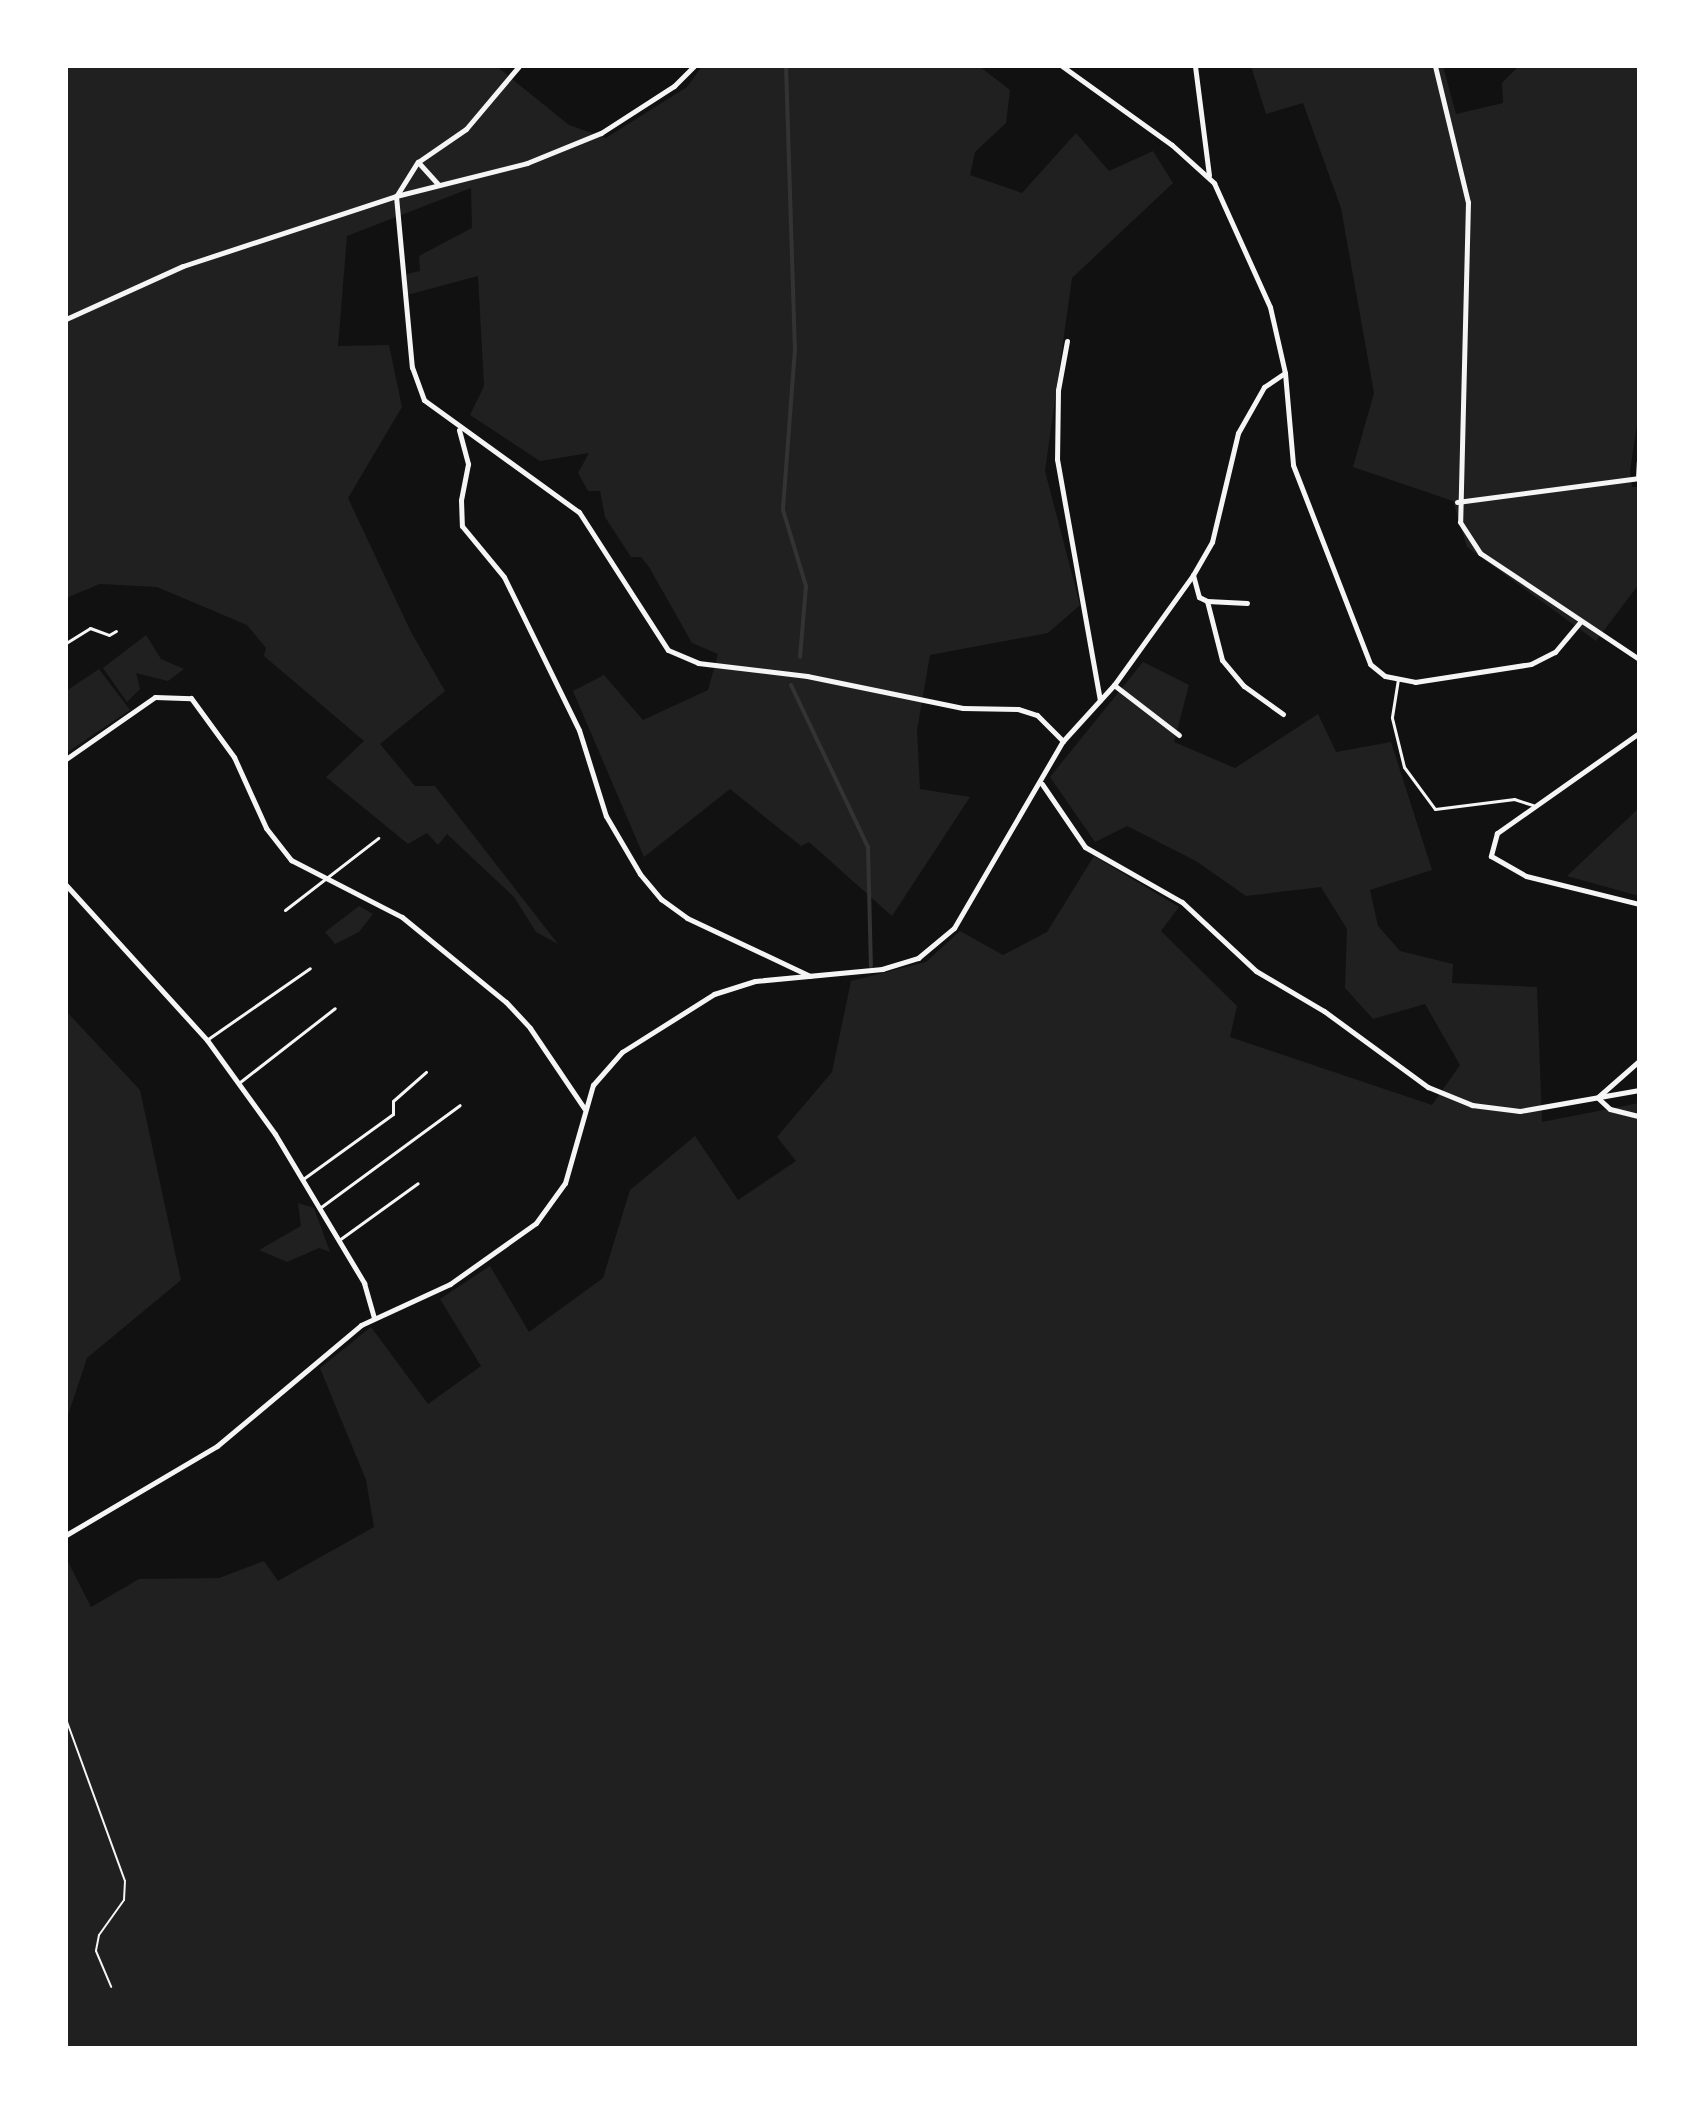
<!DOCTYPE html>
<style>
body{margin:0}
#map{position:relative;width:1705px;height:2114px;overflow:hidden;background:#111;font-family:"Public Sans",sans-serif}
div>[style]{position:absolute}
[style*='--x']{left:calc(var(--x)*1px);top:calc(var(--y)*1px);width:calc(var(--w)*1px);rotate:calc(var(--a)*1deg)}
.green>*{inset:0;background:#202020}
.stream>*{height:4px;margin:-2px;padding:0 2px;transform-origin:2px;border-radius:2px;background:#333}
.path>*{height:2px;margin:-1px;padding:0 1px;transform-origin:1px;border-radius:1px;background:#f5f5f5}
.service>*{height:3px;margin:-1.5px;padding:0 1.5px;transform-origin:1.5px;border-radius:1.5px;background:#f5f5f5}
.minor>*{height:5px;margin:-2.5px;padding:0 2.5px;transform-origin:2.5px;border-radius:2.5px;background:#f5f5f5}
span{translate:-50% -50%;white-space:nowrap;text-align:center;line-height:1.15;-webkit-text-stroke:8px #fff;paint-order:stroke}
.frame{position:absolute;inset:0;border:68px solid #fff;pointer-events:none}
</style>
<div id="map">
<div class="green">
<div style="clip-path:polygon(66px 66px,496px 66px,569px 125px,606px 138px,687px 87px,702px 66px,979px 66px,1010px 90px,1006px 123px,975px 152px,970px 175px,1022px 193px,1076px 133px,1109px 171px,1153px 151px,1173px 183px,1072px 278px,1045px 471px,1080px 605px,1048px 633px,930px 655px,917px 730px,920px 789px,970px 797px,892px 916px,809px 842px,801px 846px,730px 789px,644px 857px,573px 691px,604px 675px,643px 720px,708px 690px,718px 654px,692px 643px,649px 567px,641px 557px,631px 557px,605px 517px,600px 491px,588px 491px,578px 473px,589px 453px,540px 461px,470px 415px,484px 386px,478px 276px,407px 295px,407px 274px,420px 271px,419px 256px,472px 228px,471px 188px,347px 236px,338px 346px,389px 345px,402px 407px,348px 498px,411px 632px,445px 691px,380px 744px,415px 786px,435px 786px,558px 944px,536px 932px,514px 897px,447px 834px,438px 845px,427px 833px,408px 844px,326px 777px,364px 741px,264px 656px,266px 648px,247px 625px,157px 587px,100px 584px,66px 598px)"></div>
<div style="clip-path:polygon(1251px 66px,1443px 66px,1456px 114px,1503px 103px,1502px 83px,1519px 66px,1639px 66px,1639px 411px,1630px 471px,1632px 487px,1639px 487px,1639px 584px,1596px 641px,1467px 547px,1453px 501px,1353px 467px,1374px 393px,1341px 208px,1303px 103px,1266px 114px)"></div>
<div style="clip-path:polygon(146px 635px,161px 659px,184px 669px,168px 681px,136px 673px,140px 689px,127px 702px,103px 668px)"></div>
<div style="clip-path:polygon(1143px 662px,1189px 685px,1174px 742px,1235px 768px,1318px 714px,1336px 752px,1391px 742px,1432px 870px,1370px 890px,1378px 926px,1400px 951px,1453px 964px,1452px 983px,1537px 987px,1542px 1122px,1639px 1103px,1639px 2048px,66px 2048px,66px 1558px,91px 1607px,139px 1579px,219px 1578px,264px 1561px,278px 1581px,374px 1527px,366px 1480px,320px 1368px,371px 1327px,428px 1404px,481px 1366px,440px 1299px,490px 1266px,529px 1332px,603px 1278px,630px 1190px,695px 1136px,738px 1200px,796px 1161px,777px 1137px,832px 1072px,851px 981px,926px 962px,960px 931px,1003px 955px,1047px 932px,1094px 856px,1179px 907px,1161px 931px,1237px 1006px,1230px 1037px,1432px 1105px,1460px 1065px,1425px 1004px,1373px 1019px,1345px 988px,1347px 929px,1321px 887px,1246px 896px,1196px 861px,1127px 826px,1095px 842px,1050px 777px)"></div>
<div style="clip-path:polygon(99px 669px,130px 710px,66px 753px,66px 691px)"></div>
<div style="clip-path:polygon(1639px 808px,1639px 896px,1567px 876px)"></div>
<div style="clip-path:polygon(359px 906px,373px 914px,359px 932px,335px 944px,325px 932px)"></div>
<div style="clip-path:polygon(66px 1011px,140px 1090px,181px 1280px,87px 1358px,66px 1421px)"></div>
<div style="clip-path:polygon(298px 1203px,314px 1208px,330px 1252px,319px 1248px,287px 1262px,259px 1250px,301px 1226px)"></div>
</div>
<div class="stream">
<div style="--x:786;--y:66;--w:283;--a:88.2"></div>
<div style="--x:795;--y:349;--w:161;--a:94.3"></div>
<div style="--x:783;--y:510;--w:79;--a:73.2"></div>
<div style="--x:806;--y:586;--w:71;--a:94.8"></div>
<div style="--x:791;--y:685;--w:179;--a:64.6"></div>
<div style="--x:868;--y:847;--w:119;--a:88.6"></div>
</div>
<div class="path">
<div style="--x:66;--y:1719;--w:172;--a:70"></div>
<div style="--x:125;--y:1881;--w:19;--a:93"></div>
<div style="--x:124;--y:1900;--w:43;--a:125.5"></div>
<div style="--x:99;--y:1935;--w:16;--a:101"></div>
<div style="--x:96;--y:1951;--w:39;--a:67"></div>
</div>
<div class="service">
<div style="--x:66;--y:643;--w:28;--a:-32"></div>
<div style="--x:90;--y:628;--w:20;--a:20"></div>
<div style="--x:109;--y:635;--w:8;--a:-30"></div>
<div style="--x:1398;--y:679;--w:39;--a:99"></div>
<div style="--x:1392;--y:718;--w:50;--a:76.2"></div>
<div style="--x:1404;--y:767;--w:52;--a:53.6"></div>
<div style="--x:1435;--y:809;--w:80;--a:-7.2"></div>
<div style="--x:1514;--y:799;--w:20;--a:18"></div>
<div style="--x:285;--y:910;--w:118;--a:-37.7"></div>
<div style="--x:208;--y:1039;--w:124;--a:-34.8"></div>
<div style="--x:240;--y:1082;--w:120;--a:-37.9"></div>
<div style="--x:303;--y:1179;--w:111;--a:-35.8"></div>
<div style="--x:393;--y:1114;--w:13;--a:-90"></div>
<div style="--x:393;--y:1101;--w:44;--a:-41.3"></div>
<div style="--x:321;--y:1207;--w:172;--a:-36.3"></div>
<div style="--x:339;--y:1240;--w:97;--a:-35.8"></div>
</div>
<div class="minor">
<div style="--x:1062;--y:66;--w:135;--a:35.7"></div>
<div style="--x:1172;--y:145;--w:57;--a:42.1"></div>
<div style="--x:1214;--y:183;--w:136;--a:65.7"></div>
<div style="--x:1270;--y:307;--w:68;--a:77.2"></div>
<div style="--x:1285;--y:373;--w:92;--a:85"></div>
<div style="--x:1293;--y:465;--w:213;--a:68.8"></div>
<div style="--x:1370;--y:664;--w:19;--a:39"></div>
<div style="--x:1385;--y:676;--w:31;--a:11"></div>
<div style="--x:1415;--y:682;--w:117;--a:-8.8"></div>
<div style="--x:1531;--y:664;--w:27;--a:-27"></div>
<div style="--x:1555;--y:652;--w:40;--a:-50"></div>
<div style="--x:1195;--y:66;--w:110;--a:82.7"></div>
<div style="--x:1435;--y:66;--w:140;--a:76.4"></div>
<div style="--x:1468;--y:202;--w:320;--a:91.4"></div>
<div style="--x:1460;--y:522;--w:37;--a:57"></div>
<div style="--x:1480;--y:553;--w:191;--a:33.7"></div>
<div style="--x:418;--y:162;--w:30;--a:48"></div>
<div style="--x:397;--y:195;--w:39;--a:-58"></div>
<div style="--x:418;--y:162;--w:58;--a:-34.5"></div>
<div style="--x:466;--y:129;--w:82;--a:-49.9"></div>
<div style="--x:396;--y:196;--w:135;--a:-14.1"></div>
<div style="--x:527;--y:163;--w:80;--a:-22.1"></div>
<div style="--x:601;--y:133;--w:87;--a:-32.8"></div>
<div style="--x:674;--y:86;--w:28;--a:-45"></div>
<div style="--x:66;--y:319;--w:128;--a:-24.4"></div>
<div style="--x:183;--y:266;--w:224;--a:-18.2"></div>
<div style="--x:396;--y:196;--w:172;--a:84.7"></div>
<div style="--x:412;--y:367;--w:35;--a:70"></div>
<div style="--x:424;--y:400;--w:191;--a:35.9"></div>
<div style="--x:579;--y:512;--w:164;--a:57.2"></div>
<div style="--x:668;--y:650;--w:33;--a:23"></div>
<div style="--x:698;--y:663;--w:110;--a:6.8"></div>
<div style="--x:807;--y:676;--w:159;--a:11.6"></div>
<div style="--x:963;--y:708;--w:55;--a:1"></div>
<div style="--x:1018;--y:709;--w:20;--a:18"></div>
<div style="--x:1037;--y:715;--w:37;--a:45"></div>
<div style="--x:1067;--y:341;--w:50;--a:100.4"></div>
<div style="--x:1058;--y:390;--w:69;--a:90.8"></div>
<div style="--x:1057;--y:459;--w:245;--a:79.9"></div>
<div style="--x:459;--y:430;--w:35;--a:75"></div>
<div style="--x:468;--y:464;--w:37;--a:101"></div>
<div style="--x:461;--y:500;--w:26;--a:88"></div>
<div style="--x:462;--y:526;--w:66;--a:50.5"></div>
<div style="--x:504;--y:577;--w:170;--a:63.9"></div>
<div style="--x:579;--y:730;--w:90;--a:72.6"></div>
<div style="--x:606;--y:816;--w:67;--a:59.6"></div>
<div style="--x:640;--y:874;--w:33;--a:50"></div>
<div style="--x:661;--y:899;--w:32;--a:36"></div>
<div style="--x:687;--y:918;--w:136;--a:25.2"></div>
<div style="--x:1638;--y:478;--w:17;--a:-87"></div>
<div style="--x:1457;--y:502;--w:184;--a:-7.5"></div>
<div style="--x:1193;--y:575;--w:23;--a:75"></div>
<div style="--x:1199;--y:597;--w:9;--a:27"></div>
<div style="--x:1207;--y:601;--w:61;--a:75.7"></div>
<div style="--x:1222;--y:660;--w:34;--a:50"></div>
<div style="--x:1244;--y:686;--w:48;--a:35.7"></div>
<div style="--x:1207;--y:601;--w:40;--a:2.9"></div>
<div style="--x:1114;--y:685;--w:82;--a:37.6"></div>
<div style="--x:1639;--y:733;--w:174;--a:144.8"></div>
<div style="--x:1497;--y:833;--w:24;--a:105"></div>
<div style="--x:1491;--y:856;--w:40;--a:29.7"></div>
<div style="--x:1526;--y:876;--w:116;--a:13.9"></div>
<div style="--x:66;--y:759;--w:108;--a:-34.9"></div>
<div style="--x:155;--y:697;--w:36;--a:2"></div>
<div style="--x:191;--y:698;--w:73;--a:53.9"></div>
<div style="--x:234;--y:757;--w:78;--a:65.7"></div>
<div style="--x:266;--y:828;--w:41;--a:52"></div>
<div style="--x:291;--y:860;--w:125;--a:27.2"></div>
<div style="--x:402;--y:917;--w:134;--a:39.3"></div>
<div style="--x:506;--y:1002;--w:35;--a:47"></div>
<div style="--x:530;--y:1028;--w:97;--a:56"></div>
<div style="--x:1042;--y:784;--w:76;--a:55.7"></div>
<div style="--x:1085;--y:847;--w:112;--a:29.6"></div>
<div style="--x:1182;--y:902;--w:101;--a:43"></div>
<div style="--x:1256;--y:971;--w:79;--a:30.5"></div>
<div style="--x:1324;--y:1011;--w:129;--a:36.2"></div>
<div style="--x:1428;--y:1087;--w:48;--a:22.2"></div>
<div style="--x:1472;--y:1105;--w:48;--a:7.1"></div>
<div style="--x:1520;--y:1111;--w:121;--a:-10"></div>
<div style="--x:66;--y:885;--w:210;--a:47.7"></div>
<div style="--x:207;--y:1040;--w:116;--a:54.1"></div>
<div style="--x:275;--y:1134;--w:174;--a:59.1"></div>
<div style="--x:364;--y:1283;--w:36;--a:74"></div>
<div style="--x:1598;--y:1097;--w:55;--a:-41.3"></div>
<div style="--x:1598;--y:1098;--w:16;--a:43"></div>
<div style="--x:1610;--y:1109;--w:30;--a:14"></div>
<div style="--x:66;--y:1535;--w:175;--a:-30.5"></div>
<div style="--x:217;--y:1446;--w:188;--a:-40"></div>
<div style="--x:361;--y:1325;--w:98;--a:-24.7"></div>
<div style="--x:450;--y:1284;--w:105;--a:-35.3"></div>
<div style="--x:536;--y:1223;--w:49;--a:-54.1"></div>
<div style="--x:565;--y:1183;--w:102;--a:-74.1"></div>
<div style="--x:593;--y:1085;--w:44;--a:-48.7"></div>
<div style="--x:622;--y:1052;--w:109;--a:-32.2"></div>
<div style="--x:714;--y:994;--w:43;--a:-17.6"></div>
<div style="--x:755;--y:981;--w:128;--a:-5.4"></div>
<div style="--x:882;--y:969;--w:38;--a:-17"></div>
<div style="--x:918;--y:958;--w:47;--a:-39.8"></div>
<div style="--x:954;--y:928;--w:216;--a:-59.8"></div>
<div style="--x:1063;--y:741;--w:76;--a:-47.7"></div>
<div style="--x:1114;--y:685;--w:135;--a:-54.3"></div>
<div style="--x:1193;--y:575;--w:38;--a:-60"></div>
<div style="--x:1212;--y:542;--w:112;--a:-76.6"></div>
<div style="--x:1238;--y:433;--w:53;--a:-60.5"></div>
<div style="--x:1264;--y:387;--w:25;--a:-34"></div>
</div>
<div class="frame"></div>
</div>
